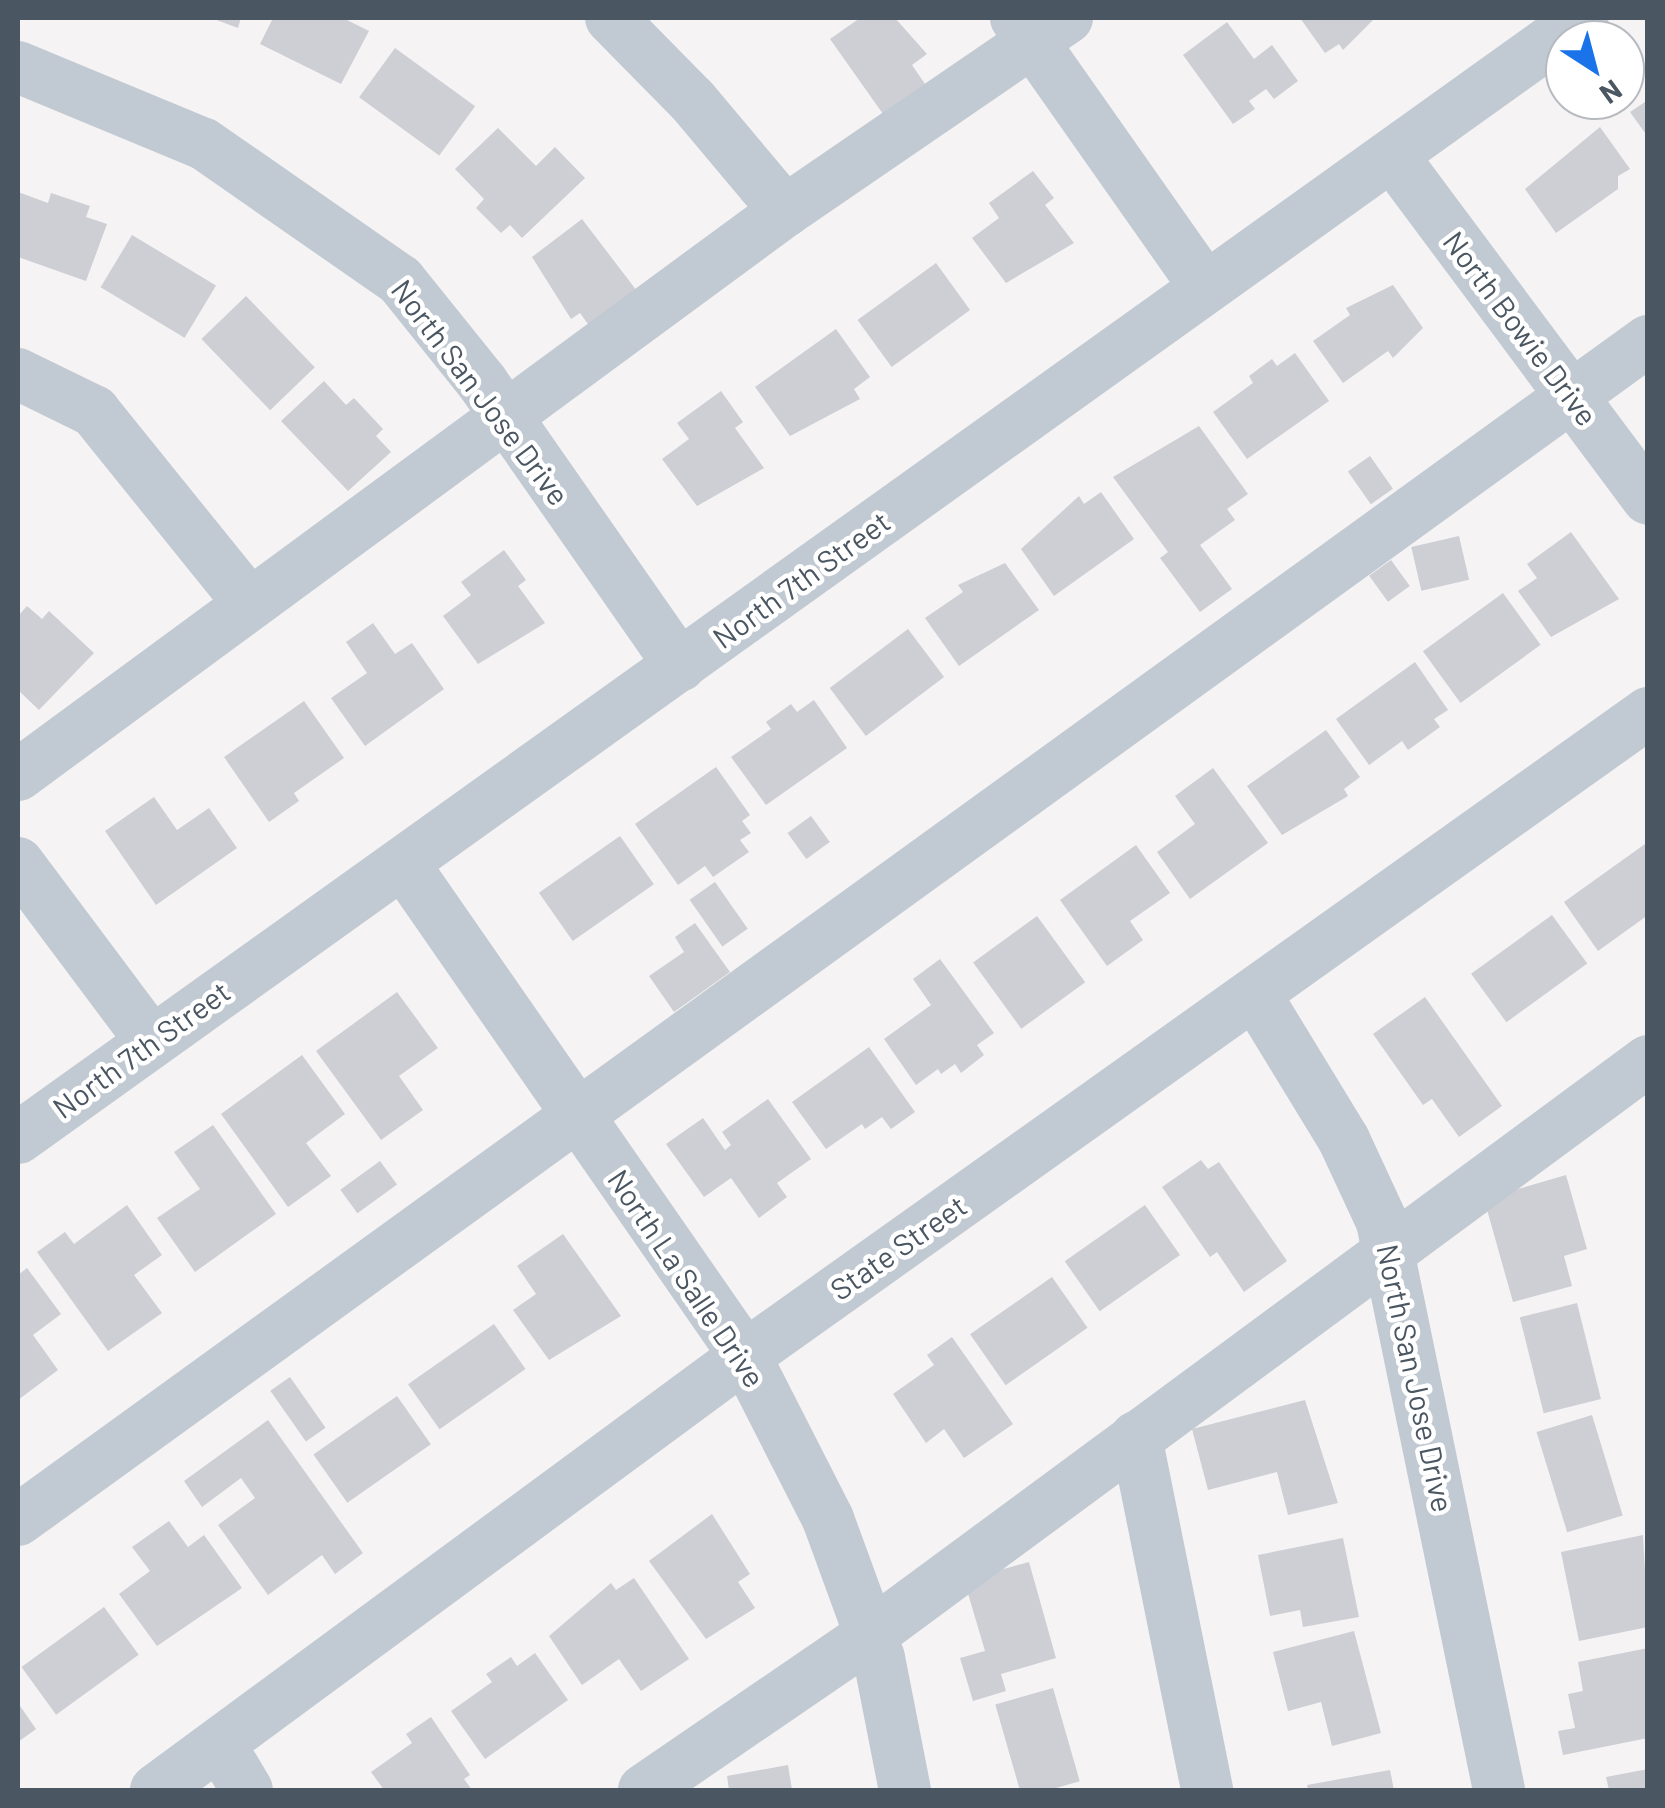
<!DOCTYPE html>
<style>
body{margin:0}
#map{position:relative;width:1665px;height:1808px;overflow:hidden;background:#f5f3f3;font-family:Barlow,sans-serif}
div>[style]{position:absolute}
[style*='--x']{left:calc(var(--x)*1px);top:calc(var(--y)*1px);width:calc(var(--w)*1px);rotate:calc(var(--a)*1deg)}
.building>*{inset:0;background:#cdcfd5;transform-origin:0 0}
.minor>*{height:52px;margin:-26px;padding:0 26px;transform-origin:26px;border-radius:26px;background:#c1cad2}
span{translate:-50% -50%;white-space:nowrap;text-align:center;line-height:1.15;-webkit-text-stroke:9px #fff;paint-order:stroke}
.street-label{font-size:30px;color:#4a5661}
.frame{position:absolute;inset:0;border:20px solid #4a5661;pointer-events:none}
.north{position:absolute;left:1545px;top:20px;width:100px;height:100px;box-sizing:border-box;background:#fff;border:2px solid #b7bbc0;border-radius:50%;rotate:144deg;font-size:28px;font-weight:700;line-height:40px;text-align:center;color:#4a5661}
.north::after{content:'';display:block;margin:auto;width:35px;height:45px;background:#1a73e8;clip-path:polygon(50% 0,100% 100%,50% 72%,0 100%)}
</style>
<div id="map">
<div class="building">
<div style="clip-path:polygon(211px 18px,241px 18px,238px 28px)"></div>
<div style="clip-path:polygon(273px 18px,343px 18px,369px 31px,341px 84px,260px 44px)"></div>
<div style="clip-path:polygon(860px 18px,895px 18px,927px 54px,912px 65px,925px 84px,883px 114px,830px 39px)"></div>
<div style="clip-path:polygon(1300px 18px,1375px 18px,1343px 50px,1339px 44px,1325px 53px)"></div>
<div style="clip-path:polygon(1227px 22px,1254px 59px,1272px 45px,1298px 81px,1274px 99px,1266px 89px,1249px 101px,1255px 109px,1233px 124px,1183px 55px)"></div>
<div style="left:395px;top:48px;width:99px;height:61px;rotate:36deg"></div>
<div style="clip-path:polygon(1648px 100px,1648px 137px,1630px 112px)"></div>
<div style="clip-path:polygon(1600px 127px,1630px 169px,1618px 176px,1618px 189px,1556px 233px,1525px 189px)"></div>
<div style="clip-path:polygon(498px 128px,536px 166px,555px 147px,585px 178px,522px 238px,510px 225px,501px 233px,476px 208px,484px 199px,455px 169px)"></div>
<div style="clip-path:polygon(1033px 171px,1054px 198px,1045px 205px,1074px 243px,1006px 283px,972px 238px,999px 218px,989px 203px)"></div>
<div style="clip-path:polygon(18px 192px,48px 203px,51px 193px,90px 206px,86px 217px,107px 224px,86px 281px,18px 257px)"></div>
<div style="clip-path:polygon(582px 219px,640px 295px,593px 331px,580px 313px,571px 319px,532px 257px)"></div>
<div style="left:132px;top:235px;width:98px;height:61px;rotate:31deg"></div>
<div style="left:936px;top:263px;width:58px;height:97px;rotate:54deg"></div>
<div style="clip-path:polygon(1393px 285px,1423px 328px,1393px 358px,1388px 351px,1343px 383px,1313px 341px,1350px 315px,1346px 308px)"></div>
<div style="left:246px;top:296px;width:99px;height:62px;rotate:46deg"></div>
<div style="clip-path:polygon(836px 329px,870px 377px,854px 389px,860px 399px,790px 436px,755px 387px)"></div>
<div style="clip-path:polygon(1295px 353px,1329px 401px,1247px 459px,1213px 412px,1253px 383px,1249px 376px,1272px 359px,1277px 366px)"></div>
<div style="clip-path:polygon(324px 381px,346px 405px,354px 398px,383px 429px,376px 436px,391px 452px,348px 491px,281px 421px)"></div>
<div style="clip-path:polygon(721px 391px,743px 422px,735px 428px,764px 468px,697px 506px,662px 459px,689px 439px,677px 423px)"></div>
<div style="clip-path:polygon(1199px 426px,1248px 494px,1227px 509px,1235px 520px,1200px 545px,1232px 589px,1200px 612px,1160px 558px,1168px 552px,1113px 477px)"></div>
<div style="left:1370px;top:456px;width:40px;height:27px;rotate:55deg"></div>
<div style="clip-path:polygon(1101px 492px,1134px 539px,1054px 596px,1021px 549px,1079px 496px,1084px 504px)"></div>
<div style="clip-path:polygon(1571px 532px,1619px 599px,1551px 637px,1518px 591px,1537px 578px,1527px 564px)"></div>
<div style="left:1459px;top:536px;width:45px;height:49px;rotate:77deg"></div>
<div style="clip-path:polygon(504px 550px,526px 580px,518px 586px,545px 623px,478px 664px,443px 616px,471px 595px,461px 582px)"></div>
<div style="left:1391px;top:560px;width:32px;height:27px;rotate:54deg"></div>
<div style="clip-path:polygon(1005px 563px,1039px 610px,959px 666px,925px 618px,963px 592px,958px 585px)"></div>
<div style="left:1503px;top:593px;width:64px;height:99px;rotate:54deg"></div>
<div style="clip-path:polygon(27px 606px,42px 619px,49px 611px,94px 653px,39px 710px,18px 690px,18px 616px)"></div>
<div style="clip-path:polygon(373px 623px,395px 654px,412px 643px,444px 689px,365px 746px,331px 698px,367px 673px,346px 642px)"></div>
<div style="left:908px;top:629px;width:60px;height:98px;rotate:53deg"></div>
<div style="clip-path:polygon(1415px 662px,1448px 710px,1434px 719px,1440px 727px,1408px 750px,1402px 741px,1369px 765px,1336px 719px)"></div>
<div style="clip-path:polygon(814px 700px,847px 748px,766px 805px,731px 757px,771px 729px,766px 722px,791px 704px,797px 712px)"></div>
<div style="clip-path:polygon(304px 701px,344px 758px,294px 793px,299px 801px,269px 822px,224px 757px)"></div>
<div style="clip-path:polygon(1326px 730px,1360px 777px,1344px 789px,1348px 796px,1282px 835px,1247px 786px)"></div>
<div style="clip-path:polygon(716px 767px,750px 815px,742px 821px,751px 833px,740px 840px,749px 852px,713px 877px,705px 866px,678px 885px,635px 824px)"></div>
<div style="clip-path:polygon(1213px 768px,1268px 843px,1190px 899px,1157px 852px,1195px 824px,1175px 796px)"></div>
<div style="clip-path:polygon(154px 797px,177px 830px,209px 808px,237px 848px,156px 905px,105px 831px)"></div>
<div style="left:811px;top:816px;width:32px;height:29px;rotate:54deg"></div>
<div style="left:620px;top:836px;width:59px;height:99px;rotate:55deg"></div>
<div style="clip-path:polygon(1645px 844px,1648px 915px,1598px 951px,1564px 902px)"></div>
<div style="clip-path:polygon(1136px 845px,1170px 893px,1130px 921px,1143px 940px,1107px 966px,1060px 900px)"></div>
<div style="left:715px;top:882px;width:57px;height:31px;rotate:55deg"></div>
<div style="left:1552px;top:915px;width:60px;height:100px;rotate:54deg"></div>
<div style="left:1037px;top:916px;width:82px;height:79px;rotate:54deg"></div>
<div style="clip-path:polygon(695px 923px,730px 972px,674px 1012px,649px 976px,684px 952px,675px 937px)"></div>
<div style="clip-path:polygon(940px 959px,994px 1033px,977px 1045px,984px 1055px,961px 1073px,955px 1064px,941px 1074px,938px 1069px,916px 1085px,884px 1039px,931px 1005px,913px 979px)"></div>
<div style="clip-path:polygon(397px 992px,438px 1048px,399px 1076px,423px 1110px,381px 1140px,316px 1051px)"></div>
<div style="clip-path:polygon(1425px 997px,1502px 1106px,1459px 1137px,1432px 1099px,1423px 1105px,1373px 1034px)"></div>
<div style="clip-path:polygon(869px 1047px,915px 1112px,891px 1129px,882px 1117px,865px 1129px,862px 1124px,826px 1149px,792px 1102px)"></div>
<div style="clip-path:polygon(302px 1055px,345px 1114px,306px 1143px,331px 1176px,288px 1207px,221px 1114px)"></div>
<div style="clip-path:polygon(768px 1099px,811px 1159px,777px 1183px,787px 1197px,759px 1218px,731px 1178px,704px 1197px,666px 1144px,703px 1118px,725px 1150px,731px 1145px,722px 1132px)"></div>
<div style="clip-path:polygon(213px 1125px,276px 1214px,195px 1272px,157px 1218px,200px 1189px,174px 1152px)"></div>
<div style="clip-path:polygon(1201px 1160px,1208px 1169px,1219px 1162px,1287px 1261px,1244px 1292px,1217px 1252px,1210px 1257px,1162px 1187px)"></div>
<div style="left:380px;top:1161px;width:29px;height:49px;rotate:54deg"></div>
<div style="clip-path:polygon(1566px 1175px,1587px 1249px,1564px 1256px,1572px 1286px,1513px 1302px,1484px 1199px)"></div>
<div style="clip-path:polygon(127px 1205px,162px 1255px,134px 1275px,162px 1313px,108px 1351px,37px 1252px,65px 1232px,74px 1244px)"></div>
<div style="left:1145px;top:1205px;width:61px;height:98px;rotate:55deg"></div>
<div style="clip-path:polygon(563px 1234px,621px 1316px,549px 1360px,513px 1310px,536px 1294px,517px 1266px)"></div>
<div style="clip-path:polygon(27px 1268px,61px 1314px,33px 1335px,58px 1370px,18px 1400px,18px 1275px)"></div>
<div style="left:1052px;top:1277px;width:62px;height:100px;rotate:55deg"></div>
<div style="left:1577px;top:1303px;width:99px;height:59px;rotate:76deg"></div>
<div style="left:494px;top:1324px;width:55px;height:105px;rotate:55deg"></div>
<div style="clip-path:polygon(952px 1337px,1013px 1424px,964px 1458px,944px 1429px,926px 1443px,893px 1394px,934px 1365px,927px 1355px)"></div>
<div style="left:290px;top:1377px;width:62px;height:24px;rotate:55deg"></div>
<div style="left:397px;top:1396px;width:59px;height:102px;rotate:55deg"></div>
<div style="clip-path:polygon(1305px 1400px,1338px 1503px,1288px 1515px,1277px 1472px,1208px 1490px,1192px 1429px)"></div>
<div style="left:1592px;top:1415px;width:105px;height:58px;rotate:73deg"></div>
<div style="clip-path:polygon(268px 1420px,363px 1553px,335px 1574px,322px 1555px,268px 1595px,218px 1525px,255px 1498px,241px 1478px,202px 1507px,184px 1481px)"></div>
<div style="clip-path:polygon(712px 1514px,750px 1574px,738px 1582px,755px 1608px,706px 1639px,649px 1561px)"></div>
<div style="clip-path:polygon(169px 1521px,188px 1547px,204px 1535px,242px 1588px,157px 1646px,119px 1594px,150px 1571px,132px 1547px)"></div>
<div style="clip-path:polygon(1643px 1535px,1648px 1627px,1579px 1641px,1561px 1552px)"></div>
<div style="clip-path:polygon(1343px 1538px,1359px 1617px,1303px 1627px,1300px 1610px,1270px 1616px,1258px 1555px)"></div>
<div style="clip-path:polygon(1029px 1562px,1056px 1658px,1001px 1674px,1006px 1691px,973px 1701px,960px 1658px,985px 1651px,964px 1580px)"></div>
<div style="clip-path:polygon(634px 1578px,689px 1659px,641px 1691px,619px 1659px,582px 1685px,549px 1636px,611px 1583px,616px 1590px)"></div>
<div style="left:104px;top:1607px;width:59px;height:102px;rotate:54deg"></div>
<div style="clip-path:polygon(1354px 1631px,1381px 1733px,1332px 1746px,1321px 1702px,1288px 1711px,1273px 1652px)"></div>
<div style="clip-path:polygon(1648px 1648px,1648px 1738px,1563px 1755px,1558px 1731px,1575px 1728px,1568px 1694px,1583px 1691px,1578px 1662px)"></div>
<div style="clip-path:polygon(535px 1653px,568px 1700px,485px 1759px,451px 1711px,492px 1682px,486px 1674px,511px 1657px,517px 1666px)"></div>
<div style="left:1053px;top:1688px;width:97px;height:60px;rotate:74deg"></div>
<div style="clip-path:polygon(18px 1703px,36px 1729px,18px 1742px)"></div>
<div style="clip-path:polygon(431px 1717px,470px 1775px,464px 1779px,472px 1790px,384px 1790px,371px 1772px,412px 1743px,406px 1734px)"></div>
<div style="clip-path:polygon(788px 1765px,792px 1790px,729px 1790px,727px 1776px)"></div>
<div style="clip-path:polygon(1648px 1769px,1648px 1790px,1609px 1790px,1606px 1777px)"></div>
<div style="clip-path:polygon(1390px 1770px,1394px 1790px,1308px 1790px,1307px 1785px)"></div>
</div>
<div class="minor">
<div style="--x:611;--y:18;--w:115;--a:45.4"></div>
<div style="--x:692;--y:100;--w:145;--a:50"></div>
<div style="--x:1016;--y:18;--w:329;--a:54.9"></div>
<div style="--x:18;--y:67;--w:201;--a:22.5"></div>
<div style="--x:204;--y:144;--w:239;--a:34.8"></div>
<div style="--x:400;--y:280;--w:131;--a:51.2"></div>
<div style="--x:482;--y:382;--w:346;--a:55.1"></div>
<div style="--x:1394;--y:158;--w:425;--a:53.3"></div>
<div style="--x:18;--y:374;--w:85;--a:26"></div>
<div style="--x:94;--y:411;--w:247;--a:51.1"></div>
<div style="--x:18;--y:775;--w:952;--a:-36.33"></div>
<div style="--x:785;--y:211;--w:342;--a:-34.4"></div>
<div style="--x:18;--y:863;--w:222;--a:53.2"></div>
<div style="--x:403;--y:863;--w:600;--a:55.25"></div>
<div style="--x:745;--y:1356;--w:183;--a:63"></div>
<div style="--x:828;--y:1519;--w:148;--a:69.9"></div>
<div style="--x:879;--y:1658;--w:135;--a:78.9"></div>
<div style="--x:1255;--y:994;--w:171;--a:58.6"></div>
<div style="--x:1344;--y:1140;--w:90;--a:65.1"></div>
<div style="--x:1382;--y:1222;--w:580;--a:78.36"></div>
<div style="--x:18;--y:1138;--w:1924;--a:-35.59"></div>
<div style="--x:1136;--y:1437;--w:360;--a:78.6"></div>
<div style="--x:18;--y:1520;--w:2012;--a:-35.88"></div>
<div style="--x:220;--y:1745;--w:52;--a:59"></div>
<div style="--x:156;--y:1790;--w:732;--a:-36.38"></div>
<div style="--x:745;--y:1356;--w:1109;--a:-35.45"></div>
<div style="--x:644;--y:1790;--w:274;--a:-34.4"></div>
<div style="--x:870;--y:1635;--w:967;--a:-36.42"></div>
</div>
<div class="street-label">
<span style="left:1521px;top:328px;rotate:53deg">North Bowie Drive</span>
<span style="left:481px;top:392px;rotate:53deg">North San Jose Drive</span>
<span style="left:801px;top:579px;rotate:-36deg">North 7th Street</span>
<span style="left:141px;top:1049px;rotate:-36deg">North 7th Street</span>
<span style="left:898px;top:1247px;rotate:-35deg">State Street</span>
<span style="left:687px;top:1278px;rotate:56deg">North La Salle Drive</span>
<span style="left:1416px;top:1378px;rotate:78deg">North San Jose Drive</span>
</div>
<div class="frame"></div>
<div class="north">N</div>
</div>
